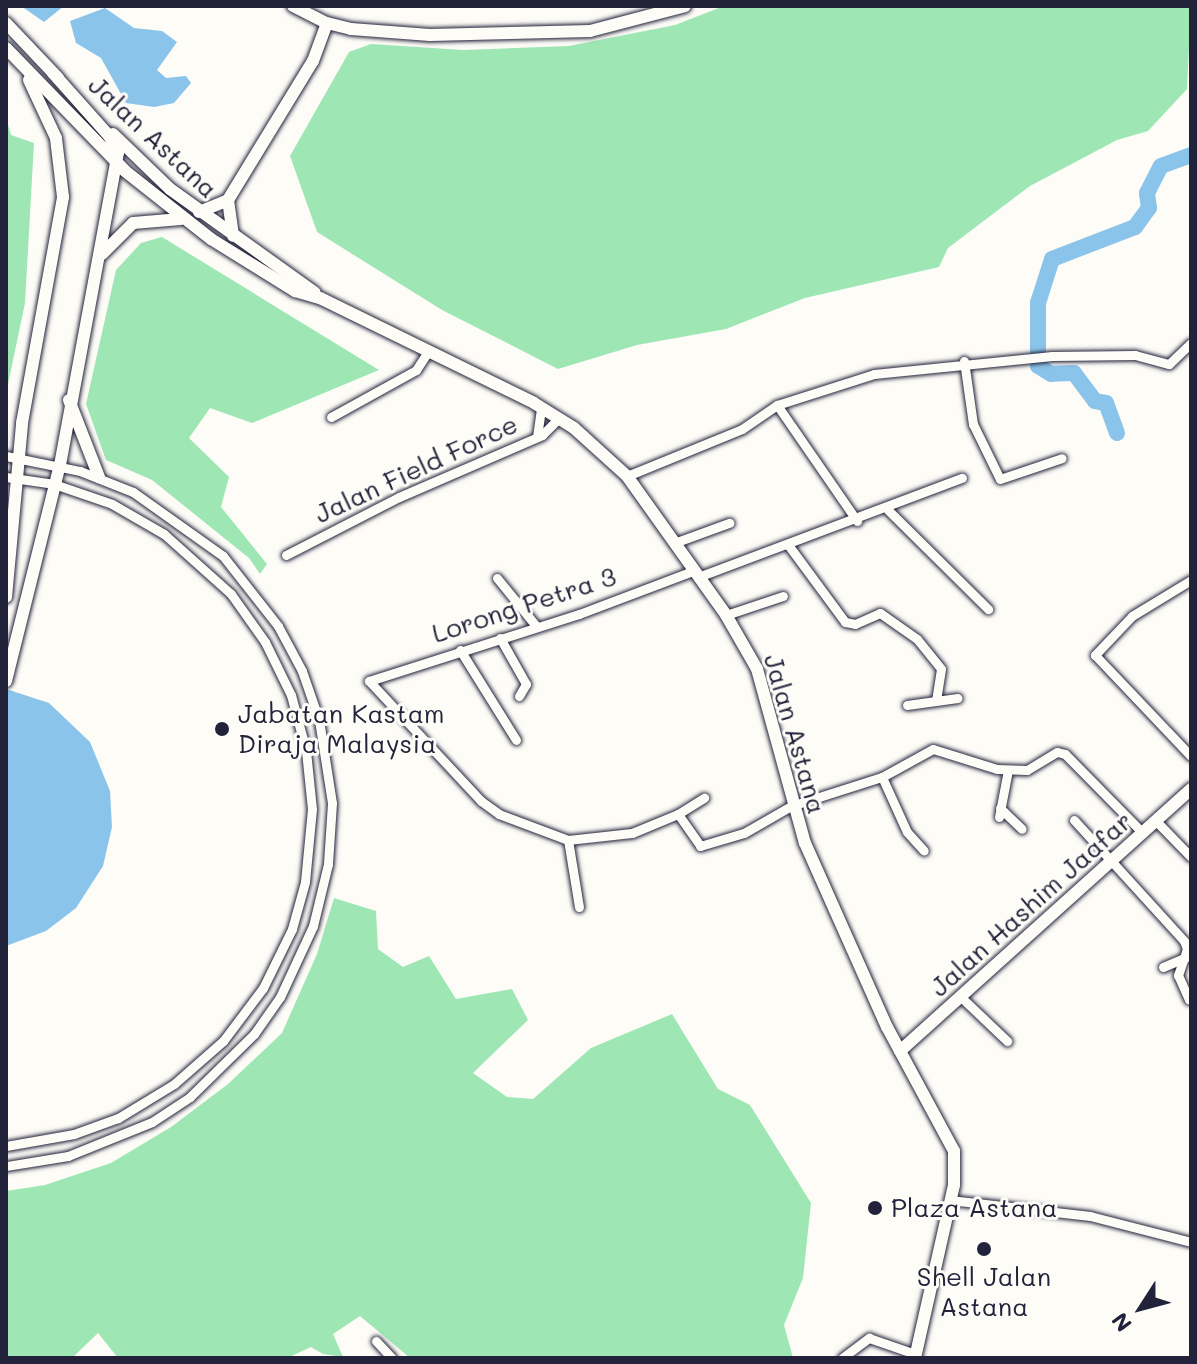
<!DOCTYPE html>
<style>
body{margin:0}
#map{position:relative;width:1197px;height:1364px;overflow:hidden;background:#fdfcf7;font-family:Mali,sans-serif}
div>[style]{position:absolute}
[style*='--x']{left:calc(var(--x)*1px);top:calc(var(--y)*1px);width:calc(var(--w)*1px);rotate:calc(var(--a)*1deg)}
.green>*{inset:0;background:#9ee7b5}
.water>*{inset:0;background:#8bc4ea}
.river>*{height:16px;margin:-8px;padding:0 8px;transform-origin:8px;border-radius:8px;background:#8bc4ea}
.roads{filter:drop-shadow(0 0 2px #22223b) drop-shadow(0 0 2px #22223b)}
.street>*{height:9px;margin:-4.5px;padding:0 4.5px;transform-origin:4.5px;border-radius:4.5px;background:#fdfcf7}
.secondary>*{height:12px;margin:-6px;padding:0 6px;transform-origin:6px;border-radius:6px;background:#fdfcf7}
.dots>*{width:22px;height:22px;translate:-50% -50%;box-sizing:border-box;border:4px solid #fdfcf7;border-radius:50%}
span{translate:-50% -50%;white-space:nowrap;text-align:center;line-height:1.15;-webkit-text-stroke:6px #fdfcf7;paint-order:stroke}
.street-label{font-size:26px;color:#22223b}
.poi-label{font-size:26px;color:#22223b}
.left{translate:0 -50%;text-align:left}
.frame{position:absolute;inset:0;border:8px solid #22223b;pointer-events:none}
.north{position:absolute;left:1101px;top:1268px;width:80px;height:80px;-webkit-text-stroke:6px #fdfcf7;paint-order:stroke;rotate:234deg;font-size:22px;font-weight:700;line-height:32px;text-align:center;color:#22223b}
.north::after{content:'';display:block;margin:auto;width:28px;height:36px;background:#22223b;clip-path:polygon(50% 0,100% 100%,50% 72%,0 100%)}
</style>
<div id="map">
<div class="green">
<div style="clip-path:polygon(724px 6px,1191px 6px,1187px 89px,1148px 131px,1117px 140px,1030px 186px,948px 248px,939px 267px,805px 298px,726px 329px,637px 345px,558px 369px,442px 310px,317px 232px,290px 156px,349px 52px,371px 44px,463px 50px,569px 46px,675px 25px)"></div>
<div style="clip-path:polygon(6px 118px,11px 135px,34px 143px,25px 303px,6px 394px)"></div>
<div style="clip-path:polygon(162px 237px,379px 370px,252px 423px,210px 408px,189px 438px,229px 477px,221px 507px,267px 564px,260px 574px,249px 558px,152px 480px,106px 460px,86px 404px,116px 270px,141px 243px)"></div>
<div style="clip-path:polygon(334px 898px,376px 911px,378px 949px,403px 967px,429px 956px,456px 999px,512px 989px,528px 1020px,473px 1073px,507px 1097px,533px 1099px,591px 1048px,672px 1014px,718px 1089px,750px 1105px,811px 1203px,803px 1278px,784px 1325px,793px 1358px,410px 1358px,360px 1316px,333px 1334px,343px 1357px,323px 1354px,311px 1347px,287px 1358px,118px 1358px,98px 1333px,72px 1358px,6px 1358px,6px 1191px,45px 1185px,111px 1163px,171px 1127px,228px 1084px,282px 1033px,317px 954px)"></div>
</div>
<div class="water">
<div style="clip-path:polygon(21px 6px,64px 6px,44px 22px)"></div>
<div style="clip-path:polygon(105px 8px,134px 28px,162px 31px,177px 42px,157px 70px,166px 78px,186px 76px,191px 83px,174px 103px,154px 107px,126px 103px,101px 58px,76px 43px,70px 21px)"></div>
<div style="clip-path:polygon(6px 689px,49px 703px,90px 742px,110px 791px,112px 827px,103px 866px,76px 908px,46px 931px,6px 946px)"></div>
</div>
<div class="river">
<div style="--x:1117;--y:433;--w:32;--a:-110"></div>
<div style="--x:1106;--y:403;--w:11;--a:-170"></div>
<div style="--x:1095;--y:401;--w:35;--a:-127"></div>
<div style="--x:1074;--y:373;--w:23;--a:178"></div>
<div style="--x:1051;--y:374;--w:15;--a:-148"></div>
<div style="--x:1038;--y:366;--w:63;--a:-90"></div>
<div style="--x:1038;--y:303;--w:46;--a:-72.3"></div>
<div style="--x:1052;--y:259;--w:89;--a:-21.1"></div>
<div style="--x:1135;--y:227;--w:24;--a:-54"></div>
<div style="--x:1149;--y:208;--w:15;--a:-98"></div>
<div style="--x:1147;--y:193;--w:30;--a:-63"></div>
<div style="--x:1161;--y:166;--w:32;--a:-20"></div>
</div>
<div class="roads">
<div class="street">
<div style="--x:964;--y:361;--w:64;--a:81.9"></div>
<div style="--x:973;--y:424;--w:61;--a:63.9"></div>
<div style="--x:1000;--y:479;--w:65;--a:-18.7"></div>
<div style="--x:777;--y:405;--w:141;--a:55.4"></div>
<div style="--x:331;--y:417;--w:97;--a:-28.9"></div>
<div style="--x:416;--y:370;--w:20;--a:-57"></div>
<div style="--x:537;--y:437;--w:30;--a:-82"></div>
<div style="--x:6;--y:456;--w:76;--a:11.5"></div>
<div style="--x:80;--y:471;--w:57;--a:21.6"></div>
<div style="--x:133;--y:492;--w:110;--a:35.4"></div>
<div style="--x:223;--y:556;--w:89;--a:51.8"></div>
<div style="--x:278;--y:626;--w:51;--a:61.9"></div>
<div style="--x:302;--y:671;--w:52;--a:70.9"></div>
<div style="--x:319;--y:720;--w:84;--a:81.1"></div>
<div style="--x:332;--y:803;--w:61;--a:93.8"></div>
<div style="--x:328;--y:864;--w:64;--a:103.6"></div>
<div style="--x:313;--y:926;--w:78;--a:114.9"></div>
<div style="--x:280;--y:997;--w:45;--a:125.1"></div>
<div style="--x:254;--y:1034;--w:90;--a:135.5"></div>
<div style="--x:190;--y:1097;--w:45;--a:146.7"></div>
<div style="--x:152;--y:1122;--w:91;--a:158"></div>
<div style="--x:68;--y:1156;--w:63;--a:170.8"></div>
<div style="--x:627;--y:476;--w:124;--a:-22.2"></div>
<div style="--x:742;--y:429;--w:42;--a:-34.4"></div>
<div style="--x:777;--y:405;--w:102;--a:-17.7"></div>
<div style="--x:874;--y:374;--w:179;--a:-5.8"></div>
<div style="--x:1052;--y:356;--w:83;--a:-0.7"></div>
<div style="--x:1135;--y:355;--w:35;--a:15"></div>
<div style="--x:1169;--y:364;--w:30;--a:-44"></div>
<div style="--x:6;--y:477;--w:49;--a:8.3"></div>
<div style="--x:54;--y:484;--w:61;--a:19"></div>
<div style="--x:112;--y:504;--w:60;--a:30"></div>
<div style="--x:164;--y:534;--w:90;--a:41.8"></div>
<div style="--x:231;--y:594;--w:59;--a:54.7"></div>
<div style="--x:265;--y:642;--w:59;--a:63.9"></div>
<div style="--x:291;--y:695;--w:58;--a:75"></div>
<div style="--x:306;--y:751;--w:58;--a:84.1"></div>
<div style="--x:312;--y:809;--w:73;--a:95.5"></div>
<div style="--x:305;--y:882;--w:49;--a:105.5"></div>
<div style="--x:292;--y:929;--w:66;--a:116.2"></div>
<div style="--x:263;--y:988;--w:66;--a:127"></div>
<div style="--x:223;--y:1041;--w:65;--a:138.7"></div>
<div style="--x:174;--y:1084;--w:66;--a:148.7"></div>
<div style="--x:118;--y:1118;--w:47;--a:160"></div>
<div style="--x:74;--y:1134;--w:69;--a:170"></div>
<div style="--x:888;--y:510;--w:141;--a:44.7"></div>
<div style="--x:674;--y:543;--w:59;--a:-20"></div>
<div style="--x:789;--y:546;--w:94;--a:53.6"></div>
<div style="--x:845;--y:622;--w:10;--a:11"></div>
<div style="--x:855;--y:624;--w:27;--a:-24"></div>
<div style="--x:880;--y:613;--w:45;--a:35.1"></div>
<div style="--x:917;--y:639;--w:38;--a:51"></div>
<div style="--x:941;--y:669;--w:32;--a:99"></div>
<div style="--x:286;--y:555;--w:127;--a:-27.2"></div>
<div style="--x:399;--y:497;--w:156;--a:-23.4"></div>
<div style="--x:542;--y:435;--w:24;--a:-45"></div>
<div style="--x:698;--y:577;--w:282;--a:-20.6"></div>
<div style="--x:497;--y:578;--w:63;--a:50.8"></div>
<div style="--x:1191;--y:580;--w:69;--a:148.6"></div>
<div style="--x:1132;--y:616;--w:54;--a:133.5"></div>
<div style="--x:1095;--y:655;--w:139;--a:46.5"></div>
<div style="--x:726;--y:615;--w:60;--a:-18.4"></div>
<div style="--x:500;--y:638;--w:53;--a:60.5"></div>
<div style="--x:526;--y:684;--w:14;--a:120"></div>
<div style="--x:460;--y:650;--w:106;--a:58.1"></div>
<div style="--x:907;--y:705;--w:51;--a:-7.8"></div>
<div style="--x:882;--y:777;--w:60;--a:65.6"></div>
<div style="--x:907;--y:832;--w:25;--a:48"></div>
<div style="--x:1000;--y:808;--w:30;--a:44"></div>
<div style="--x:678;--y:814;--w:31;--a:-32"></div>
<div style="--x:999;--y:817;--w:48;--a:-79.2"></div>
<div style="--x:1074;--y:820;--w:164;--a:47.7"></div>
<div style="--x:1184;--y:941;--w:9;--a:69"></div>
<div style="--x:1187;--y:949;--w:28;--a:109"></div>
<div style="--x:1178;--y:975;--w:27;--a:66"></div>
<div style="--x:1156;--y:821;--w:50;--a:45.8"></div>
<div style="--x:568;--y:840;--w:74;--a:-159.4"></div>
<div style="--x:499;--y:814;--w:22;--a:-144"></div>
<div style="--x:481;--y:801;--w:164;--a:-133"></div>
<div style="--x:369;--y:681;--w:220;--a:-17.7"></div>
<div style="--x:579;--y:614;--w:122;--a:-20.7"></div>
<div style="--x:579;--y:907;--w:68;--a:-99.3"></div>
<div style="--x:568;--y:840;--w:64;--a:-6.2"></div>
<div style="--x:632;--y:833;--w:50;--a:-22.4"></div>
<div style="--x:678;--y:814;--w:39;--a:55"></div>
<div style="--x:700;--y:846;--w:46;--a:-16.5"></div>
<div style="--x:744;--y:833;--w:54;--a:-29.9"></div>
<div style="--x:791;--y:806;--w:96;--a:-17.7"></div>
<div style="--x:882;--y:777;--w:58;--a:-28.8"></div>
<div style="--x:933;--y:749;--w:67;--a:17.4"></div>
<div style="--x:997;--y:769;--w:30;--a:2"></div>
<div style="--x:1027;--y:770;--w:35;--a:-31"></div>
<div style="--x:1057;--y:752;--w:8;--a:14"></div>
<div style="--x:1065;--y:754;--w:110;--a:45.4"></div>
<div style="--x:1163;--y:967;--w:25;--a:-23"></div>
<div style="--x:961;--y:997;--w:64;--a:43.7"></div>
<div style="--x:950;--y:1200;--w:141;--a:6.5"></div>
<div style="--x:1090;--y:1216;--w:104;--a:14.4"></div>
<div style="--x:376;--y:1341;--w:23;--a:47"></div>
<div style="--x:842;--y:1358;--w:34;--a:-37"></div>
<div style="--x:869;--y:1338;--w:49;--a:19.2"></div>
</div>
<div class="secondary">
<div style="--x:293;--y:6;--w:38;--a:27"></div>
<div style="--x:327;--y:23;--w:25;--a:14"></div>
<div style="--x:351;--y:29;--w:79;--a:4.3"></div>
<div style="--x:430;--y:35;--w:160;--a:-1.4"></div>
<div style="--x:590;--y:31;--w:98;--a:-14.7"></div>
<div style="--x:6;--y:23;--w:76;--a:46.6"></div>
<div style="--x:6;--y:48;--w:171;--a:45.9"></div>
<div style="--x:125;--y:171;--w:110;--a:38.3"></div>
<div style="--x:211;--y:239;--w:99;--a:31.8"></div>
<div style="--x:295;--y:291;--w:26;--a:16"></div>
<div style="--x:320;--y:298;--w:238;--a:26.1"></div>
<div style="--x:534;--y:403;--w:47;--a:32"></div>
<div style="--x:574;--y:428;--w:72;--a:42.2"></div>
<div style="--x:627;--y:476;--w:171;--a:54.5"></div>
<div style="--x:726;--y:615;--w:62;--a:60.1"></div>
<div style="--x:757;--y:669;--w:180;--a:74.6"></div>
<div style="--x:805;--y:843;--w:201;--a:66"></div>
<div style="--x:887;--y:1027;--w:141;--a:61.6"></div>
<div style="--x:954;--y:1151;--w:34;--a:90"></div>
<div style="--x:954;--y:1185;--w:177;--a:102.7"></div>
<div style="--x:113;--y:134;--w:79;--a:44"></div>
<div style="--x:170;--y:189;--w:178;--a:35.6"></div>
<div style="--x:228;--y:200;--w:36;--a:82"></div>
<div style="--x:199;--y:212;--w:31;--a:-22"></div>
<div style="--x:228;--y:200;--w:163;--a:-58.6"></div>
<div style="--x:313;--y:61;--w:40;--a:-69.8"></div>
<div style="--x:102;--y:254;--w:44;--a:-45"></div>
<div style="--x:133;--y:223;--w:48;--a:-4.8"></div>
<div style="--x:69;--y:400;--w:83;--a:68.7"></div>
<div style="--x:6;--y:597;--w:175;--a:-84.7"></div>
<div style="--x:22;--y:423;--w:230;--a:-79.7"></div>
<div style="--x:63;--y:197;--w:59;--a:-96.8"></div>
<div style="--x:56;--y:138;--w:64;--a:-115"></div>
<div style="--x:6;--y:681;--w:223;--a:-76"></div>
<div style="--x:60;--y:465;--w:317;--a:-79.5"></div>
<div style="--x:118;--y:153;--w:18;--a:-117"></div>
<div style="--x:110;--y:137;--w:86;--a:-131.7"></div>
<div style="--x:900;--y:1051;--w:392;--a:-42"></div>
</div>
</div>
<div class="dots">
<div style="left:222px;top:729px;background:#22223b"></div>
<div style="left:875px;top:1208px;background:#22223b"></div>
<div style="left:984px;top:1249px;background:#22223b"></div>
</div>
<div class="street-label">
<span style="left:153px;top:137px;rotate:43deg">Jalan Astana</span>
<span style="left:416px;top:469px;rotate:-25deg">Jalan Field Force</span>
<span style="left:524px;top:605px;rotate:-18deg">Lorong Petra 3</span>
<span style="left:795px;top:734px;rotate:74deg">Jalan Astana</span>
<span style="left:1031px;top:904px;rotate:-42deg">Jalan Hashim Jaafar</span>
</div>
<div class="poi-label">
<span class="left" style="left:238px;top:729px">Jabatan Kastam<br>Diraja Malaysia</span>
<span class="left" style="left:891px;top:1208px">Plaza Astana</span>
<span style="left:984px;top:1292px">Shell Jalan<br>Astana</span>
</div>
<div class="frame"></div>
<div class="north">N</div>
</div>
